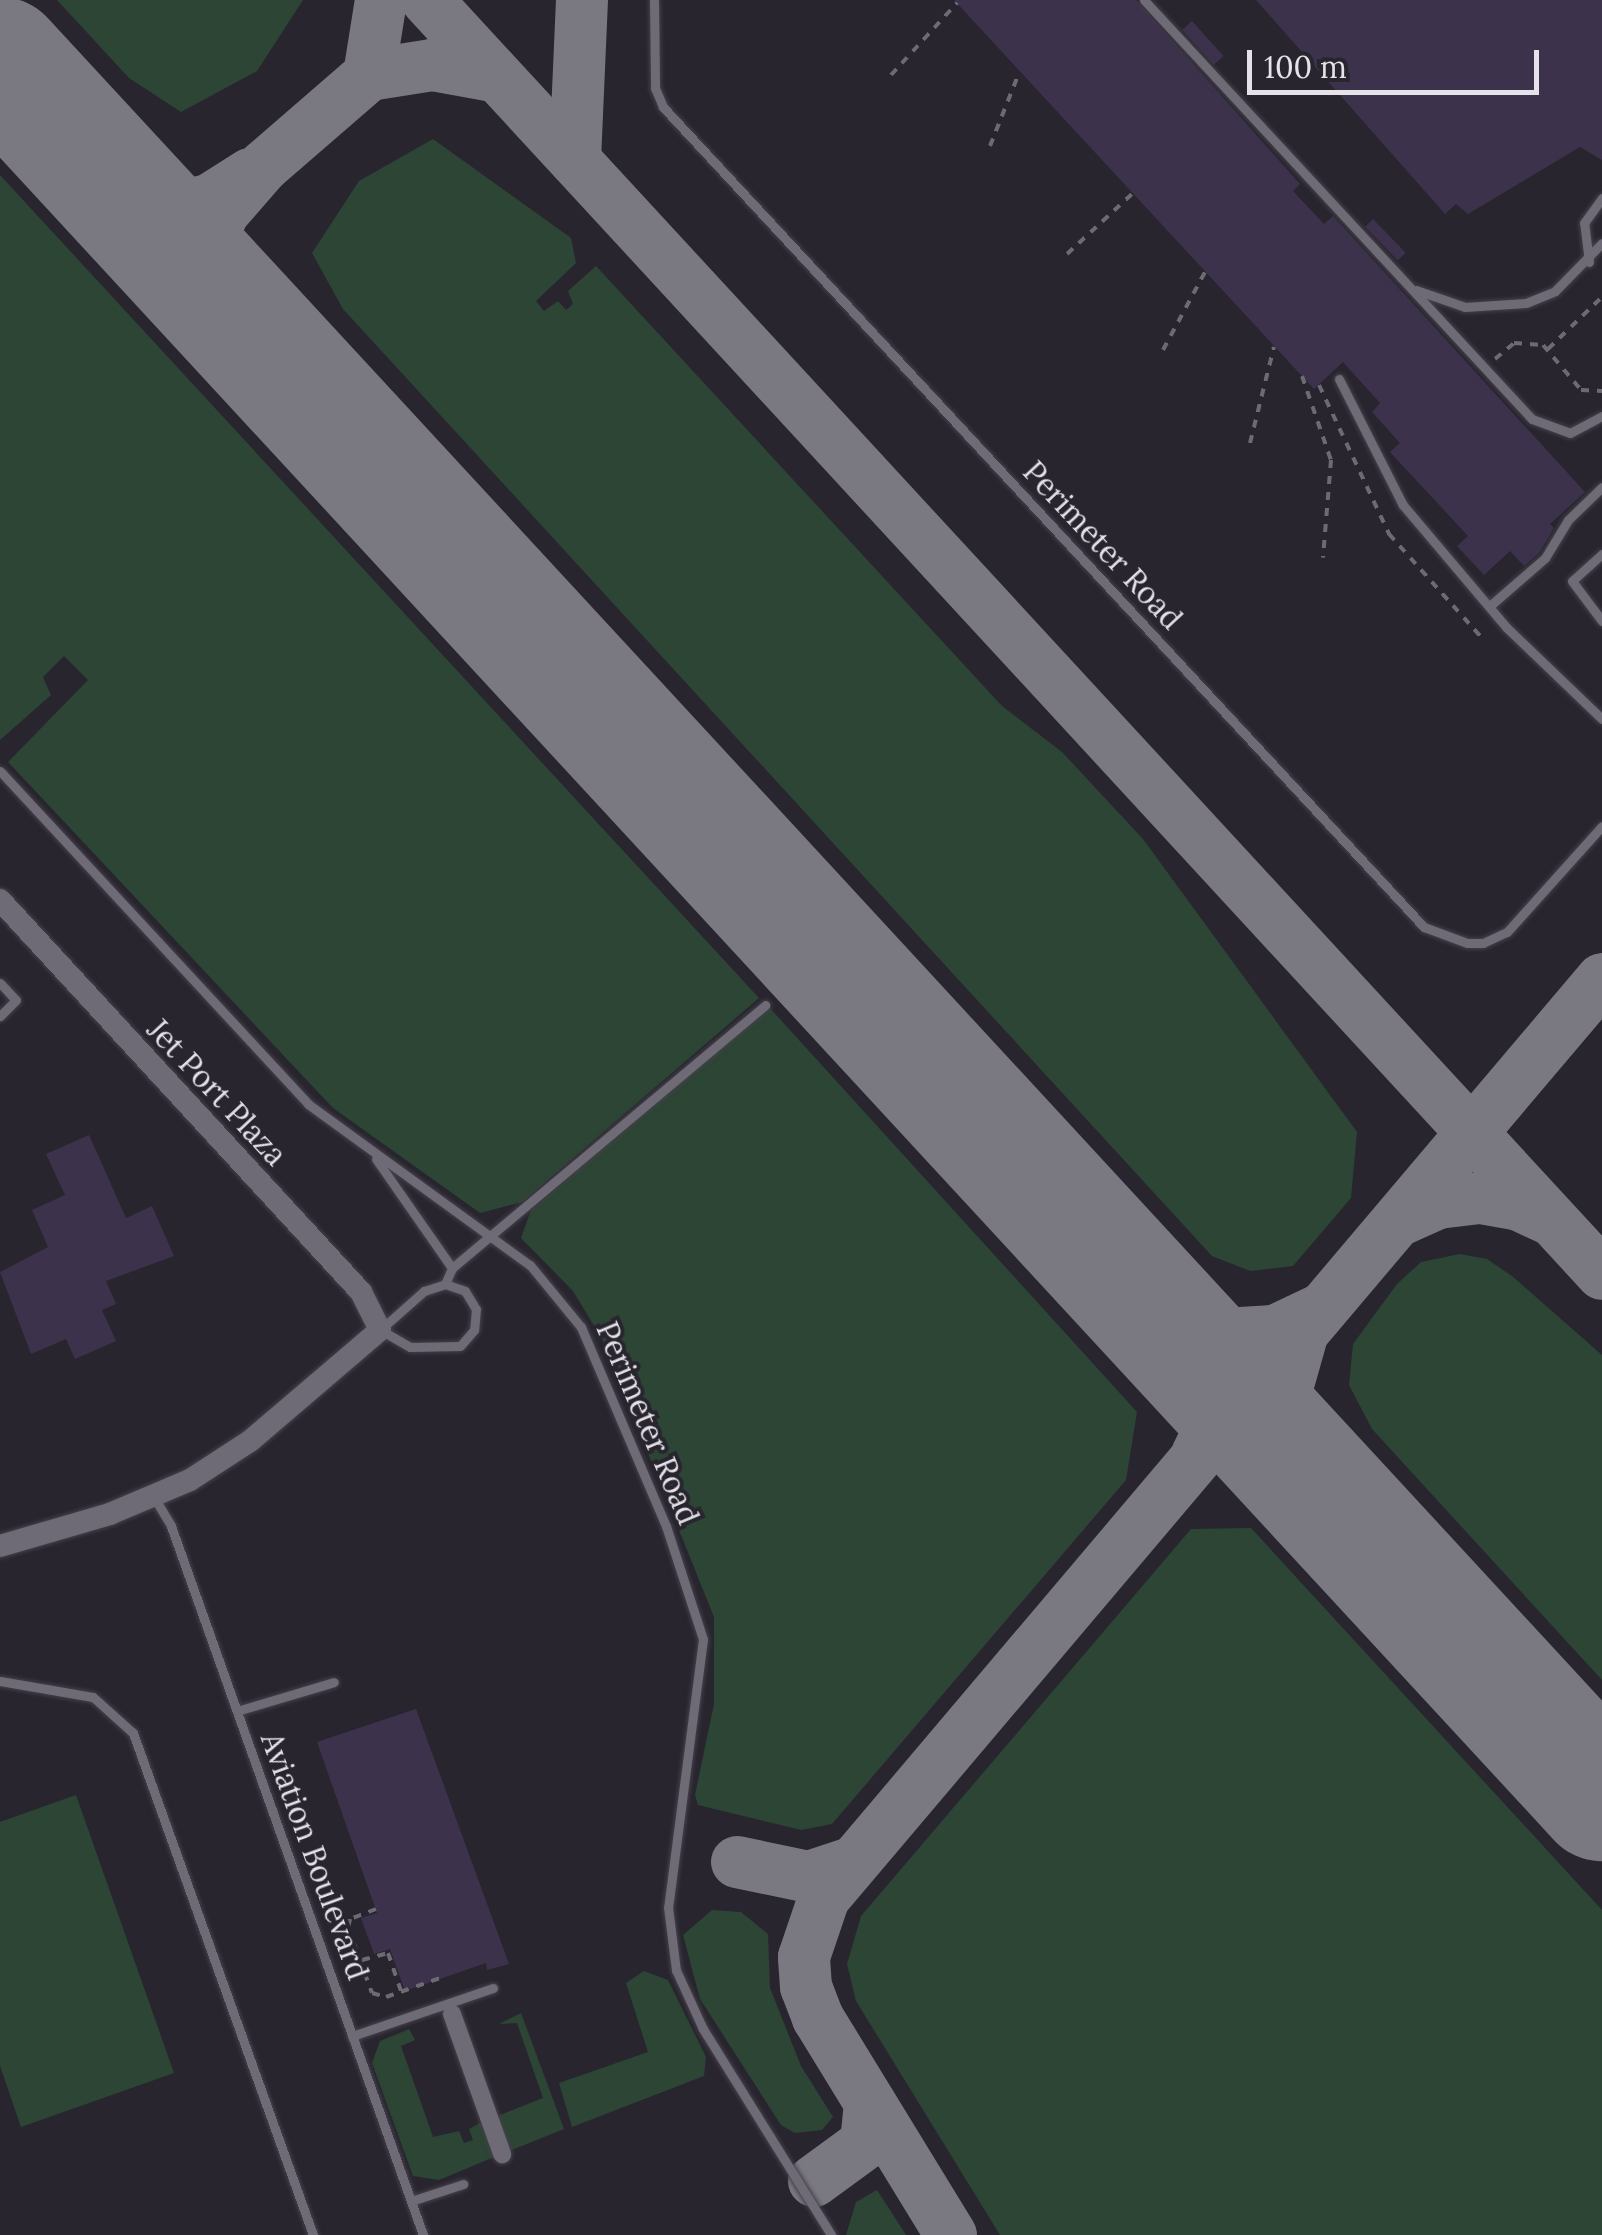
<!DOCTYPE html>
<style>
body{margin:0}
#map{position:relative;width:1602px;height:2235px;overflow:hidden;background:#28252f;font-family:Lora,serif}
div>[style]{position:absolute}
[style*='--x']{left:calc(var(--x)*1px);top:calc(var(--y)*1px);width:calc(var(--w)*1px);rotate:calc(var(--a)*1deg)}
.green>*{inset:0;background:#2c4535}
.taxiway>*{height:52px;margin:-26px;padding:0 26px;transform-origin:26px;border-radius:26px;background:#7a7880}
.runway>*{height:130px;margin:-65px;padding:0 65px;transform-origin:65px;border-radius:65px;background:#7a7880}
.building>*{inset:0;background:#3c324c;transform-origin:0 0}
.path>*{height:4px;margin-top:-2px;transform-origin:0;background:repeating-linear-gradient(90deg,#6d6a73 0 8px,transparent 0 16px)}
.roads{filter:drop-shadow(0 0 2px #444149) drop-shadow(0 0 2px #444149)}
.lane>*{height:9px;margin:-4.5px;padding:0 4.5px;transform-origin:4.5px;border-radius:4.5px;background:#6e6a76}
.street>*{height:18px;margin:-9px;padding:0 9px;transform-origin:9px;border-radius:9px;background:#6e6a76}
.secondary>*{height:22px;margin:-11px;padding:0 11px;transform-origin:11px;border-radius:11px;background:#6e6a76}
span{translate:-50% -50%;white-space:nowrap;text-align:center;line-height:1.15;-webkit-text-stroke:8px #28252f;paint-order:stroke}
.street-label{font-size:30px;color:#e5e3e9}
.scale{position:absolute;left:1247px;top:50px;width:292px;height:45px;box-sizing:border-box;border:5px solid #e5e3e9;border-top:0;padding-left:12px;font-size:30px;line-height:35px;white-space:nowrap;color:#e5e3e9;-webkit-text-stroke:8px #28252f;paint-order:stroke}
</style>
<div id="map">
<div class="green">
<div style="clip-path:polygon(57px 0,303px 0,257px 71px,181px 112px,129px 78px)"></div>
<div style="clip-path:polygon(433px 139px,571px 238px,576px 263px,536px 301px,544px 311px,558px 301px,566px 310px,573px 304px,568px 291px,596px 266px,1002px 706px,1062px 752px,1143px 839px,1357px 1132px,1351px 1198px,1293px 1266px,1250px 1271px,1212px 1256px,343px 309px,312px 253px,359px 181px)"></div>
<div style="clip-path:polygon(0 175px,759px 998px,522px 1202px,480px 1213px,333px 1108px,8px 762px,88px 680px,64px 656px,43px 677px,51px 695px,0 740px)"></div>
<div style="clip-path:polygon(769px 1007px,1137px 1412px,1126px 1480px,832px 1824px,801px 1830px,698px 1805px,695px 1795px,714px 1704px,714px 1617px,602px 1339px,573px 1291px,521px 1238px,531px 1210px)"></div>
<div style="clip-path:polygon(1460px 1254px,1487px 1259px,1512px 1276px,1602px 1355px,1602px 1680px,1372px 1429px,1349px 1385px,1353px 1344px,1397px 1284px,1421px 1262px)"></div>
<div style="clip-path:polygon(1251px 1528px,1602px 1910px,1602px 2235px,1000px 2235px,856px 2001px,847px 1964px,861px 1916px,1191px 1529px)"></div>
<div style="clip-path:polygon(76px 1795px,174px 2073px,21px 2127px,0 2066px,0 1822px)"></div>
<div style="clip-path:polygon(712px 1910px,741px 1912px,768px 1934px,770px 1988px,801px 2066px,833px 2117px,822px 2130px,795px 2133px,781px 2125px,700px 1999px,683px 1935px)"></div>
<div style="clip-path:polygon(644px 1971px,668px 1980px,706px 2057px,704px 2076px,572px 2127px,559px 2083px,648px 2052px,626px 1983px)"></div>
<div style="clip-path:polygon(521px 2013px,564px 2129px,504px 2153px,492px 2118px,543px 2098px,517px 2023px,499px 2024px)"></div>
<div style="clip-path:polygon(409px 2029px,415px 2040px,401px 2046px,433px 2137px,459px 2131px,464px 2143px,473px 2140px,469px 2129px,485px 2120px,499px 2155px,439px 2180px,413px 2176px,372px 2063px,380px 2041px)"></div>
<div style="clip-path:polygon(877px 2190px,906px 2235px,846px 2235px,856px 2202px)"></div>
</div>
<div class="taxiway">
<div style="--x:427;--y:0;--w:1733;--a:47.31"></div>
<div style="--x:369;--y:75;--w:64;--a:-9"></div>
<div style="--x:432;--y:65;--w:67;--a:10.3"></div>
<div style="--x:575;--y:160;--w:160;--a:-87.5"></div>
<div style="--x:104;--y:177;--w:43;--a:30.7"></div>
<div style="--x:141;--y:199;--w:36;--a:13"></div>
<div style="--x:176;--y:207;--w:34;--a:-12"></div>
<div style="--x:209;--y:200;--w:49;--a:-32.4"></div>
<div style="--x:231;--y:311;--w:42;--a:-117.2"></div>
<div style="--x:212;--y:274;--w:29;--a:-94"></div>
<div style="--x:210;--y:245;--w:35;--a:-68"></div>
<div style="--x:223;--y:213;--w:62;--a:-48.9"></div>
<div style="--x:264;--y:166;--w:139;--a:-40.9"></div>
<div style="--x:369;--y:75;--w:76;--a:-80.9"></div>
<div style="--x:1398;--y:1221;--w:44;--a:-24.2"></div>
<div style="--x:1438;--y:1203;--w:42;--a:-6.8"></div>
<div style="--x:1480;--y:1198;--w:40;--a:10"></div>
<div style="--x:1519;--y:1205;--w:35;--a:25"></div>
<div style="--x:1138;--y:1293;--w:55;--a:33.1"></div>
<div style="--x:1184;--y:1323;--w:41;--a:15.4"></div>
<div style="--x:1224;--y:1334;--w:51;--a:-3.4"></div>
<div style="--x:1275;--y:1331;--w:49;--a:-25.5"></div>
<div style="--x:1301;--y:1339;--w:48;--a:105.8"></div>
<div style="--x:1288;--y:1385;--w:29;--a:90"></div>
<div style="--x:1288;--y:1414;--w:75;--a:69.6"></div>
<div style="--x:1181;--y:1341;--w:56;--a:61.1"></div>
<div style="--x:1208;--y:1390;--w:42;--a:90"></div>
<div style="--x:1208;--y:1432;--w:25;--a:116"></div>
<div style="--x:737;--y:1862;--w:74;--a:11.8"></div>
<div style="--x:809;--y:1877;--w:47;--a:-18.4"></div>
<div style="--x:814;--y:2181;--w:64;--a:-36.2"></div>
<div style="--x:866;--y:2143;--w:40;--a:-84.3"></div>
<div style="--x:951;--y:2235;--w:255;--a:-121.5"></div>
<div style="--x:818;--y:2018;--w:33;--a:-111"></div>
<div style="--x:806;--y:1987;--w:30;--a:-94"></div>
<div style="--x:804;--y:1957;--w:62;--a:-71.3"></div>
<div style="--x:824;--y:1898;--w:1204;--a:-49.75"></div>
</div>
<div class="runway">
<div style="--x:0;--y:62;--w:2361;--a:47.27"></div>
</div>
<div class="building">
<div style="clip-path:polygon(954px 0,1136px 0,1300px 184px,1293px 191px,1324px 224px,1333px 216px,1585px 492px,1550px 524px,1554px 528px,1539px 553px,1524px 566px,1510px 551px,1484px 575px,1457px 546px,1468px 536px,1390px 452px,1400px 443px,1372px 412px,1380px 403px,1343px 362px,1314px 389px)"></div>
<div style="clip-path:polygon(1256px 0,1602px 0,1602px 160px,1580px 147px,1468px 214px,1456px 204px,1445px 214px)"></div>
<div style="left:1192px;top:21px;width:47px;height:13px;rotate:48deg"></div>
<div style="left:1373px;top:219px;width:47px;height:11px;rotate:46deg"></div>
<div style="clip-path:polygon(89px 1135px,126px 1218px,152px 1206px,174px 1256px,106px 1281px,116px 1304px,102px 1310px,116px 1341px,75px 1359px,66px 1339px,31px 1354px,0 1272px,48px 1247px,32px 1210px,65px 1195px,46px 1154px)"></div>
<div style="clip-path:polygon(416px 1709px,509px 1964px,487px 1970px,486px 1963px,405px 1991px,390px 1949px,374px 1954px,361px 1918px,377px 1913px,317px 1742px)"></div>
</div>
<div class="path">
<div style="--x:891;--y:75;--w:98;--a:-47.5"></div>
<div style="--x:990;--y:146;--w:79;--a:-68.3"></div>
<div style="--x:1067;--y:254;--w:88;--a:-42.7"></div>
<div style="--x:1548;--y:349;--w:75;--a:-43.9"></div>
<div style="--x:1163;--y:350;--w:89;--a:-61.7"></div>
<div style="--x:1495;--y:359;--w:25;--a:-40"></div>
<div style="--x:1514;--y:343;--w:29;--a:4"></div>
<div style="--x:1543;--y:345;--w:59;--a:49.8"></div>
<div style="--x:1581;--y:390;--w:21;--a:3"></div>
<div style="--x:1302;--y:376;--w:89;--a:71"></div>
<div style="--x:1331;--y:460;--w:98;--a:94.7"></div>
<div style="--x:1319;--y:385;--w:165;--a:64.8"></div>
<div style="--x:1389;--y:534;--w:140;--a:48.2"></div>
<div style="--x:1250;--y:443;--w:99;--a:-76"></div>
<div style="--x:376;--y:1909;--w:28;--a:159"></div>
<div style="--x:350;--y:1919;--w:9;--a:103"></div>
<div style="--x:348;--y:1928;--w:69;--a:69.7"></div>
<div style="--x:372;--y:1993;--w:15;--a:16"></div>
<div style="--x:386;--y:1997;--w:57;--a:-19.4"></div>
<div style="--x:388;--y:1953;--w:40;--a:71.1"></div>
<div style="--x:362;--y:1960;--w:30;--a:-15"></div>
</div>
<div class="roads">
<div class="lane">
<div style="--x:654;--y:0;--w:88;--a:89.3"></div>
<div style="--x:655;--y:88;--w:21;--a:67"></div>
<div style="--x:663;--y:107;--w:1119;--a:47.14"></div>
<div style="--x:1424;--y:927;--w:46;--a:20.4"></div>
<div style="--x:1467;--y:943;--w:16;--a:0"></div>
<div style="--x:1483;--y:943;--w:26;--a:-25"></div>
<div style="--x:1507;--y:932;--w:142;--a:-48.1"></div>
<div style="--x:1144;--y:0;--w:571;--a:47.2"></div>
<div style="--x:1532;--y:419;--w:40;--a:20.2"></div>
<div style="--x:1570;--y:433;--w:36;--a:-28"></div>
<div style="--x:1589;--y:262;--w:39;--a:-97"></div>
<div style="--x:1584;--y:223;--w:31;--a:-54"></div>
<div style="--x:1416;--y:290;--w:52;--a:19.1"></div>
<div style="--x:1465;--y:307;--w:61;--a:-3.8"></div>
<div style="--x:1526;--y:303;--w:31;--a:-22"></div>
<div style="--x:1555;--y:291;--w:67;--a:-45.6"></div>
<div style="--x:1339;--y:379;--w:141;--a:63.1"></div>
<div style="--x:1403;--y:505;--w:160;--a:49.8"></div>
<div style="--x:1506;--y:627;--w:133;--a:43.8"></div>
<div style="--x:1602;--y:554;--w:40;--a:138"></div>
<div style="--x:1572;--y:581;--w:50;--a:53.1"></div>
<div style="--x:1492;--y:604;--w:70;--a:-41"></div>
<div style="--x:1545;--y:558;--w:44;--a:-58.8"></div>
<div style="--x:1568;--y:520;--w:47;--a:-44.1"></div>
<div style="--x:0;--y:771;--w:454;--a:47.2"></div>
<div style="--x:308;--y:1104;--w:274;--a:36"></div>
<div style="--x:530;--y:1265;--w:80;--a:50.6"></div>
<div style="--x:581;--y:1327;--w:216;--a:66.9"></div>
<div style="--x:666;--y:1526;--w:119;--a:71.9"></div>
<div style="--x:703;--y:1639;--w:270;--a:97.4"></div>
<div style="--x:668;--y:1907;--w:64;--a:82.8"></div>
<div style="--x:676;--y:1970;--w:65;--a:65.4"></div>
<div style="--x:703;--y:2029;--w:243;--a:58.1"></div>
<div style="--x:0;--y:983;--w:23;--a:47"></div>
<div style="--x:16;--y:1000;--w:23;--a:135"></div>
<div style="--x:376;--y:1159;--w:133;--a:55.1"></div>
<div style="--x:445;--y:1284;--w:17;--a:-66"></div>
<div style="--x:452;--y:1268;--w:409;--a:-40"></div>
<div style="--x:445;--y:1284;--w:21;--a:19"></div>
<div style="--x:465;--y:1291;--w:21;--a:59"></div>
<div style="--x:476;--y:1309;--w:21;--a:95"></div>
<div style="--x:474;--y:1330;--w:21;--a:131"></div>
<div style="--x:460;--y:1346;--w:50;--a:178.9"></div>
<div style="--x:410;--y:1347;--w:34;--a:-150"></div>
<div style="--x:380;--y:1330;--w:59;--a:-41.6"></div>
<div style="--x:424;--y:1291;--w:22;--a:-18"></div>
<div style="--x:155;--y:1499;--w:31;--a:59"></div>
<div style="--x:171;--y:1526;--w:752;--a:70.43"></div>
<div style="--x:0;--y:1681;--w:94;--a:9.8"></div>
<div style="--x:93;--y:1697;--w:54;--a:42"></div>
<div style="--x:133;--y:1733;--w:533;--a:70.27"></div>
<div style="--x:237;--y:1711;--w:101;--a:-16.6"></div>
<div style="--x:352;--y:2036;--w:149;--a:-18.8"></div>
<div style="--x:411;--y:2201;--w:55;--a:-18.1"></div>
</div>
<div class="street">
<div style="--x:452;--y:2014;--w:149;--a:70.3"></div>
</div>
<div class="secondary">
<div style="--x:0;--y:900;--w:533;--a:47.36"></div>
<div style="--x:361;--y:1292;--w:42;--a:63.4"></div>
<div style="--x:380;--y:1330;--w:171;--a:139.5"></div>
<div style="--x:250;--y:1441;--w:72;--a:147"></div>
<div style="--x:190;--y:1480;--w:87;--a:157"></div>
<div style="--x:110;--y:1514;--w:115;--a:163.8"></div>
</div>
</div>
<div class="street-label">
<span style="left:1103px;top:545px;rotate:47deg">Perimeter Road</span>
<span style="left:217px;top:1092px;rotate:47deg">Jet Port Plaza</span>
<span style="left:648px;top:1423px;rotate:67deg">Perimeter Road</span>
<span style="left:315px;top:1856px;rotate:70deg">Aviation Boulevard</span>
</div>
<div class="scale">100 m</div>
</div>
